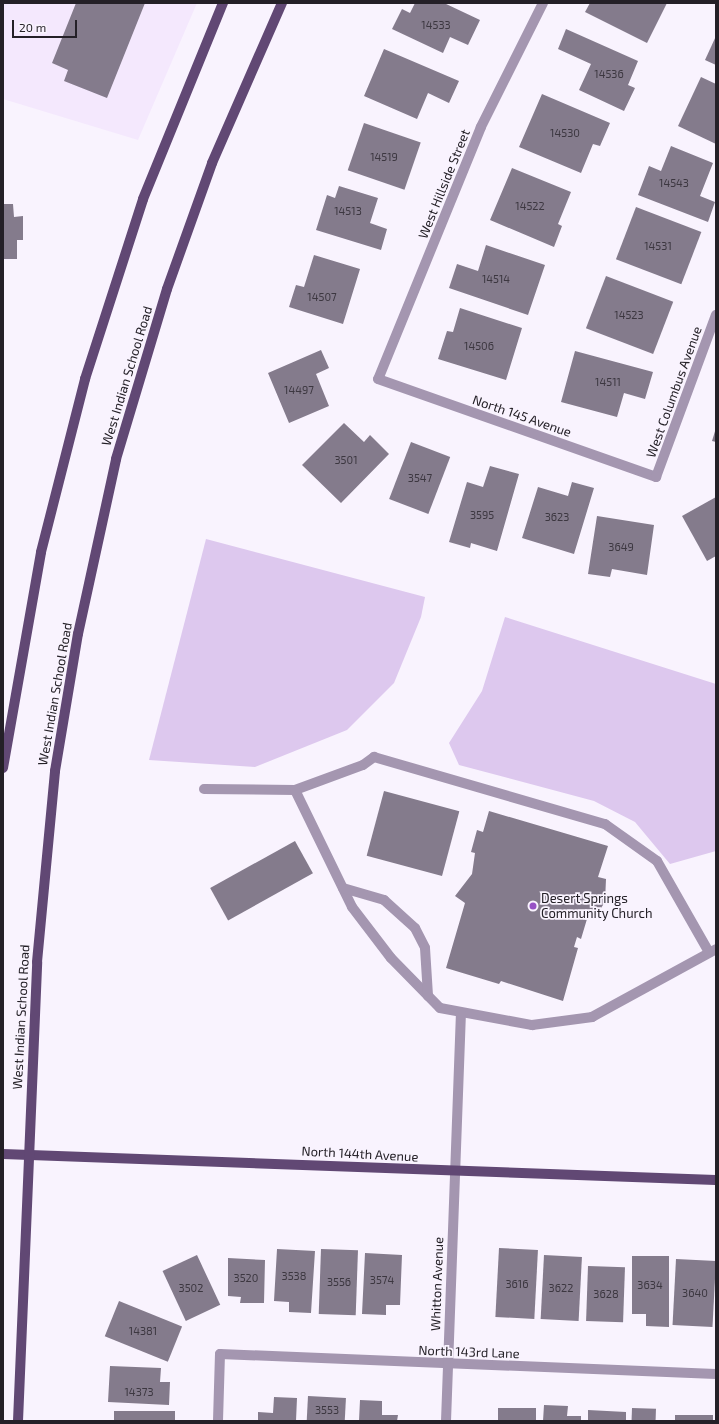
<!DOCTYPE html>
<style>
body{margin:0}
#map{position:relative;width:719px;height:1424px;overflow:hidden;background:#f9f3fe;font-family:"Exo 2",sans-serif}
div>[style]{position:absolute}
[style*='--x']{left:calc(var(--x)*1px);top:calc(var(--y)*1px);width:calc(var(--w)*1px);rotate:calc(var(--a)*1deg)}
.built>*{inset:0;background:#f4e8fd}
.green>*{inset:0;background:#ddc8ee}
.building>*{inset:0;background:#847b8c;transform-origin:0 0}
.minor>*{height:10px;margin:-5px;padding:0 5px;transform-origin:5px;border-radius:5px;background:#a496b0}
.major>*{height:10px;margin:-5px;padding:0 5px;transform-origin:5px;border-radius:5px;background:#614874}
.dots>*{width:11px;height:11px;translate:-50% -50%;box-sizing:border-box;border:2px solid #f9f3fe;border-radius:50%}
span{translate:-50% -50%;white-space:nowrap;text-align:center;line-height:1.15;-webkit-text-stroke:3.5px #f9f3fe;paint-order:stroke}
.number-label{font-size:11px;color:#3c3740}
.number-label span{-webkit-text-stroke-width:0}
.street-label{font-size:13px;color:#242027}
.poi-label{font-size:13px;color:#242027}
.left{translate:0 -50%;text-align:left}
.frame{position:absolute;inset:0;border:4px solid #242027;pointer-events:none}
.scale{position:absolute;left:12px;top:20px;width:65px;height:18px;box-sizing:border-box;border:2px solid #242027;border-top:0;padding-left:5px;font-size:12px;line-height:14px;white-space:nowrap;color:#242027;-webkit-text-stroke:3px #f9f3fe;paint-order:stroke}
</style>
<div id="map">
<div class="built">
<div style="clip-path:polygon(3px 3px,197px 3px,138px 140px,3px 99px)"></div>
</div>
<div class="green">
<div style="clip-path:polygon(206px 539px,425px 597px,421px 617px,394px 683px,347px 730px,255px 767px,149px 760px)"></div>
<div style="clip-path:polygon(505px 617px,716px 684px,716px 851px,670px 864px,635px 822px,594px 801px,459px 765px,449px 743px,482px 691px)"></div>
</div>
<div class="building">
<div style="clip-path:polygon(76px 3px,145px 3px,107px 98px,64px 81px,68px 70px,52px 63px)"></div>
<div style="clip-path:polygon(415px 3px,444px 3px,480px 20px,468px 45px,450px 37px,443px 53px,392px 29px,402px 9px,410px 13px)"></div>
<div style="clip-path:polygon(590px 3px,667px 3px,647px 43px,585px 12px)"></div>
<div style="clip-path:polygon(566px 29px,638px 61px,628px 85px,635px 88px,624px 111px,579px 90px,591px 64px,558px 49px)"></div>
<div style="clip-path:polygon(716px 36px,716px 65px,705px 60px)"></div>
<div style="clip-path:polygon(384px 49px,459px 81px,449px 103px,428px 93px,417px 119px,364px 96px)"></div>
<div style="clip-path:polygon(701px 77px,716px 84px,716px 144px,678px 126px)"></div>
<div style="clip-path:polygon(542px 94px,610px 123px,600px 146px,593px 144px,581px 173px,519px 147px)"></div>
<div style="left:364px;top:123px;width:60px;height:50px;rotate:19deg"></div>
<div style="clip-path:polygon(671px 146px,713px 163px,700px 196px,715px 202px,708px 222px,638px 195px,649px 166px,661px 171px)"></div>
<div style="clip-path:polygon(512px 168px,571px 192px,558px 224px,562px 226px,554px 247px,490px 220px)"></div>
<div style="clip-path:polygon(339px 186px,378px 198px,370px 223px,387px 229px,381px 250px,316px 230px,327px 195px,335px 198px)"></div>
<div style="clip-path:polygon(3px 204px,13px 204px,14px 217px,23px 216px,23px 240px,17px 240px,17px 259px,3px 259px)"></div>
<div style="left:636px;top:207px;width:70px;height:56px;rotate:21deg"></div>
<div style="clip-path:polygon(486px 245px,545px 265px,528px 315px,449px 288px,457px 264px,478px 271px)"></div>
<div style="clip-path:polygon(314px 255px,360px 269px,343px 324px,289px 307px,296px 285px,304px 287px)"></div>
<div style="left:606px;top:276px;width:72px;height:56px;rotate:21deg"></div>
<div style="clip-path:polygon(460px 308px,522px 328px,506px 380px,438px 359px,447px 331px,453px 332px)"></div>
<div style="clip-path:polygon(321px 350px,329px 368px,316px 374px,329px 406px,289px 423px,268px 373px)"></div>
<div style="clip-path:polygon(575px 351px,653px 372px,645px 399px,624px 393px,617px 417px,561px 402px)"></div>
<div style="clip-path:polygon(344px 423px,364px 442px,370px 435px,389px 454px,341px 503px,302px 465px)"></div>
<div style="clip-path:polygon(716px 428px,716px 442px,712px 441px)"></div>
<div style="left:411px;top:442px;width:42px;height:61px;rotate:21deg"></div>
<div style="clip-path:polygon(490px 466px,519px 474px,497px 551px,471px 543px,470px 548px,449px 542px,467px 482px,483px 487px)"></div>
<div style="clip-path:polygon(572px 482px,594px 488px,574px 554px,522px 538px,538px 487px,568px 496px)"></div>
<div style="clip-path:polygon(716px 497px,716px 556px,707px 561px,682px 516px)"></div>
<div style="clip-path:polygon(597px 516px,654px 525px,647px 575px,612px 569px,610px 577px,588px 574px)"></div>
<div style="left:384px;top:791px;width:78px;height:67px;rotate:15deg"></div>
<div style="clip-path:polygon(489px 811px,608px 846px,598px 877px,606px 879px,605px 902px,599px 911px,590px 909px,581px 939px,577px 937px,574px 947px,578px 948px,563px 1001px,501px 981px,499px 984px,446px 968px,465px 903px,455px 896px,472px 874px,475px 853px,471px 852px,477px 830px,483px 832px)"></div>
<div style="left:295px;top:841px;width:37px;height:97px;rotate:61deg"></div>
<div style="left:499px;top:1248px;width:39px;height:69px;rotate:3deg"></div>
<div style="clip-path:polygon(277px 1249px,315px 1251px,311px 1313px,289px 1312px,289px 1302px,274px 1301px)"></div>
<div style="left:321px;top:1249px;width:37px;height:65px;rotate:2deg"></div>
<div style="clip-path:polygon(365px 1253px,402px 1255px,400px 1305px,386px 1305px,386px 1315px,362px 1314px)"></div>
<div style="left:197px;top:1255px;width:55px;height:38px;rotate:65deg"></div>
<div style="left:544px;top:1255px;width:38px;height:64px;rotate:3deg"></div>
<div style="clip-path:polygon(632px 1256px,669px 1256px,669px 1327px,646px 1326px,646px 1314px,632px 1314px)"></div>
<div style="clip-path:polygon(228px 1258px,265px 1260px,264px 1303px,240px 1303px,241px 1297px,228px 1296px)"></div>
<div style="left:676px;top:1259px;width:40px;height:66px;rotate:3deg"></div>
<div style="left:588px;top:1266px;width:37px;height:55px;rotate:2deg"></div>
<div style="left:119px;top:1301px;width:68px;height:38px;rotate:22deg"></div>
<div style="clip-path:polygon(110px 1366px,161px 1368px,160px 1382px,170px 1382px,169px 1405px,108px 1402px)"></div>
<div style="left:308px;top:1396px;width:38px;height:25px;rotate:3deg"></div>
<div style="clip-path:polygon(274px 1397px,297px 1398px,296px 1421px,258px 1421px,258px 1412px,273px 1413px)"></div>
<div style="clip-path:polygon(360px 1400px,382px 1401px,382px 1415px,398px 1415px,397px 1421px,359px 1421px)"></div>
<div style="clip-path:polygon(544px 1405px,568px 1406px,567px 1416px,581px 1416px,581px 1421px,543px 1421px)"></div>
<div style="left:498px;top:1408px;width:38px;height:13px"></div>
<div style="left:632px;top:1408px;width:24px;height:13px;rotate:2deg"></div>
<div style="clip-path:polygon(588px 1410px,626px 1412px,626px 1421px,588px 1421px)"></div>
<div style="left:114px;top:1411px;width:61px;height:10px"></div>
<div style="left:675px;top:1415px;width:38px;height:6px"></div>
</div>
<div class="minor">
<div style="--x:543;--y:3;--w:139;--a:116.6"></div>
<div style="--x:481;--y:127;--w:272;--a:112.2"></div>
<div style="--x:378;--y:379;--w:295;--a:19.4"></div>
<div style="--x:656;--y:477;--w:173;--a:-69.7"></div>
<div style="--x:204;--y:789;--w:91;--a:0.6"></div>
<div style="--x:295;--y:790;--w:72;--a:-20.2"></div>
<div style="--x:363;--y:765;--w:14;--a:-36"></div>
<div style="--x:374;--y:757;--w:241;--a:16.2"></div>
<div style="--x:605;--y:824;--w:64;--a:35.4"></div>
<div style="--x:657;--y:861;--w:105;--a:60.3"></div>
<div style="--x:295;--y:790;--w:130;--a:64"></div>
<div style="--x:352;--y:907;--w:64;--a:52.6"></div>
<div style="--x:391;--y:958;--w:70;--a:45.6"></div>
<div style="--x:440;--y:1008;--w:94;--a:10.5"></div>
<div style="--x:532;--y:1025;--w:61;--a:-7.6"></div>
<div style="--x:592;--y:1017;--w:141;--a:-28.7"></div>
<div style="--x:343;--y:888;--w:43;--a:16.3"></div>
<div style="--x:384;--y:900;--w:42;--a:42.1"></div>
<div style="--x:415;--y:928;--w:22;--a:63"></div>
<div style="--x:425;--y:948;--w:48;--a:86.4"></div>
<div style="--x:218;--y:1421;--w:67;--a:-88.3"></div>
<div style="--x:220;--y:1354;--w:496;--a:2.3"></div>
<div style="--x:446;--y:1421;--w:408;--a:-87.9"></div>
</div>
<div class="major">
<div style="--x:3;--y:768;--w:219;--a:-80"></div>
<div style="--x:41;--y:552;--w:179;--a:-75.7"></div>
<div style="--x:85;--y:379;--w:189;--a:-72.1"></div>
<div style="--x:143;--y:199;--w:212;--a:-67.8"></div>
<div style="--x:3;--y:1154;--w:713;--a:2.09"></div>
<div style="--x:18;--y:1421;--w:459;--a:-87.6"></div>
<div style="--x:37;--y:962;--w:192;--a:-84.6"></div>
<div style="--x:55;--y:771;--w:139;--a:-80.5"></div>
<div style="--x:78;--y:634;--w:179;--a:-77.7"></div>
<div style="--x:116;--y:459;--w:177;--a:-73.3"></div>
<div style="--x:167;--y:289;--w:134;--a:-70.3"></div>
<div style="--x:212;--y:163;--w:175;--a:-66.4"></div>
</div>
<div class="dots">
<div style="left:533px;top:906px;background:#9751c5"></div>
</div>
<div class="number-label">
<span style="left:436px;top:25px">14533</span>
<span style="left:609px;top:74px">14536</span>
<span style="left:565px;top:133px">14530</span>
<span style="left:384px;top:157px">14519</span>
<span style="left:674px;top:183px">14543</span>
<span style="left:530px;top:206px">14522</span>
<span style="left:348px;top:211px">14513</span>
<span style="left:658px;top:246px">14531</span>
<span style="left:496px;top:279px">14514</span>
<span style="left:322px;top:297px">14507</span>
<span style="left:629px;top:315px">14523</span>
<span style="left:479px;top:346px">14506</span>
<span style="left:608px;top:382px">14511</span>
<span style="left:299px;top:390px">14497</span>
<span style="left:346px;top:460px">3501</span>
<span style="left:420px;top:478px">3547</span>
<span style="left:482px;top:515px">3595</span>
<span style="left:557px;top:517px">3623</span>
<span style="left:621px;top:547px">3649</span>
<span style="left:294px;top:1276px">3538</span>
<span style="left:246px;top:1278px">3520</span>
<span style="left:382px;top:1280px">3574</span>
<span style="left:339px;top:1282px">3556</span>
<span style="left:517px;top:1284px">3616</span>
<span style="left:650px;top:1285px">3634</span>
<span style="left:191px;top:1288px">3502</span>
<span style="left:561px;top:1288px">3622</span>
<span style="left:695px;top:1293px">3640</span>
<span style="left:606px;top:1294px">3628</span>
<span style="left:143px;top:1331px">14381</span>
<span style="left:139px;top:1392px">14373</span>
<span style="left:327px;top:1410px">3553</span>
</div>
<div class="street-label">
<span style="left:444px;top:184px;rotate:-68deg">West Hillside Street</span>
<span style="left:127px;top:376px;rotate:-73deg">West Indian School Road</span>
<span style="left:674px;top:392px;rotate:-70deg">West Columbus Avenue</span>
<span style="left:522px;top:416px;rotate:19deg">North 145 Avenue</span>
<span style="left:55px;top:694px;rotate:-80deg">West Indian School Road</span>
<span style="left:21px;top:1017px;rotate:-87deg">West Indian School Road</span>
<span style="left:360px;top:1154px;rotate:3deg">North 144th Avenue</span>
<span style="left:437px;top:1284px;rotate:-88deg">Whitton Avenue</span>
<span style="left:469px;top:1352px;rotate:2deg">North 143rd Lane</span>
</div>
<div class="poi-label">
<span class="left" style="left:541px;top:906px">Desert Springs<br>Community Church</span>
</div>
<div class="frame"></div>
<div class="scale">20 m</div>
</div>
